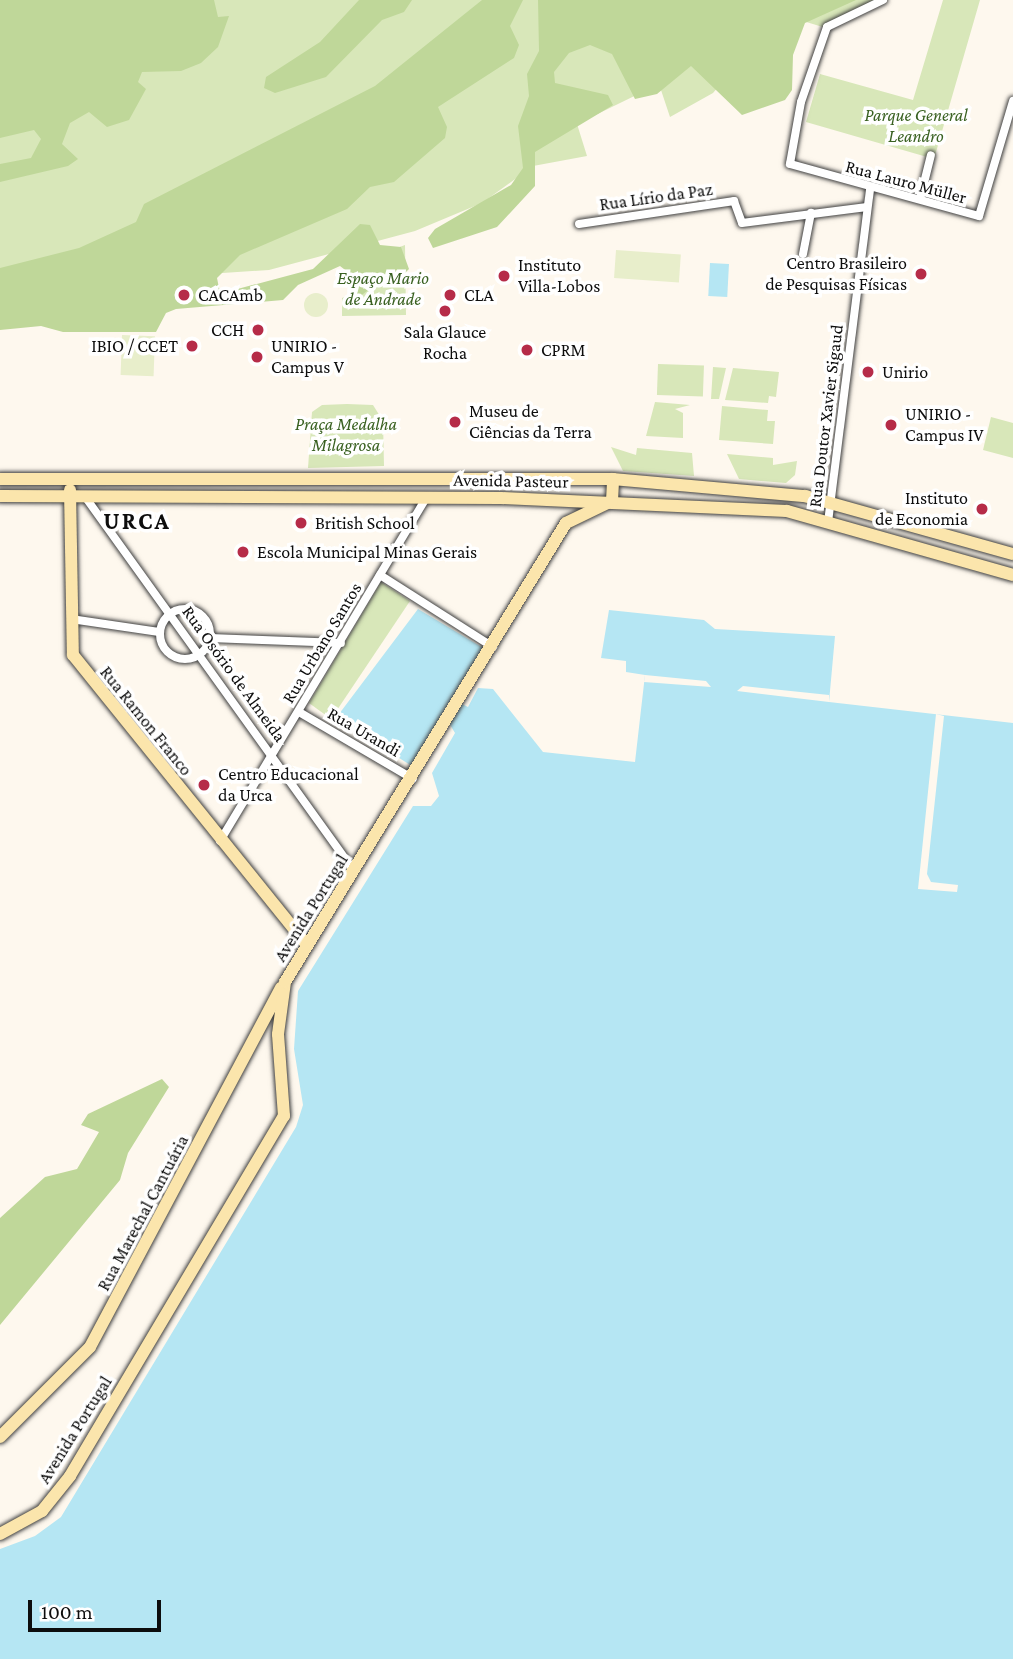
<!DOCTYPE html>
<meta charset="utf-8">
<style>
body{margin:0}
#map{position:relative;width:1013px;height:1659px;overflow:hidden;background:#fef8ee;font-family:"Crimson Pro",serif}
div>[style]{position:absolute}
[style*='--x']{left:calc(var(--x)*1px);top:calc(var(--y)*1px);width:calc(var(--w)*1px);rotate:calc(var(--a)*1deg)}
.green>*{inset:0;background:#d8e7b9;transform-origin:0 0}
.forest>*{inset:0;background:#bfd799}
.pitch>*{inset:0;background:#e8eecb;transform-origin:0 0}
.round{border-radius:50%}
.water>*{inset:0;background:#b5e6f3;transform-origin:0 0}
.pier>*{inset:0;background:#fef8ee}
.roads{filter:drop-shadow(0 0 2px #404040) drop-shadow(0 0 2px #404040)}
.street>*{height:8px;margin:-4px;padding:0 4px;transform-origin:4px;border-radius:4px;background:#fff}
.street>.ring{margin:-4px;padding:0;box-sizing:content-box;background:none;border:8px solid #fff;border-radius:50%}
.secondary>*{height:12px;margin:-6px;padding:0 6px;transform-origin:6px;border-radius:6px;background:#fbe5ac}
.dots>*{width:19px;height:19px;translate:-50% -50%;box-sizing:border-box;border:4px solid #fff;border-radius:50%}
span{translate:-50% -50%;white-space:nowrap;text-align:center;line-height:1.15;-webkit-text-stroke:7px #fff;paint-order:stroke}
.park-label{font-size:18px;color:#396121;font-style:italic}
.street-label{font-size:18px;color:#0d0d0d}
.poi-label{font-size:18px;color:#0d0d0d}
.right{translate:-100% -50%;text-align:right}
.left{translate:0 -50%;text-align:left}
.district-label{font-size:24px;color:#0d0d0d;font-weight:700;letter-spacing:2px}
.scale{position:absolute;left:28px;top:1600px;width:133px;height:32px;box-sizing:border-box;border:4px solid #0d0d0d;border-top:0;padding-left:9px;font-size:21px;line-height:24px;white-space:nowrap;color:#0d0d0d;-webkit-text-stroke:5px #fff;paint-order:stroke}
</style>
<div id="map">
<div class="green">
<div style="clip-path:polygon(0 0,877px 0,826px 28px,780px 14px,713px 93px,670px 117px,659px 84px,577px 124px,587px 156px,533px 166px,482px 203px,415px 231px,269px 270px,0 288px)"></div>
<div style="clip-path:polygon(943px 0,980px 0,934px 159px,806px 122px,820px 74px,913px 100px)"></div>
<div style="clip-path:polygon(405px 245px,406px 315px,342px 316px,342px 298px,360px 290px,362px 261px)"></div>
<div style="left:658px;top:364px;width:46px;height:31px;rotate:2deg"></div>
<div style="clip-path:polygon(713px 367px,726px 368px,719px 399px,711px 399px)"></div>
<div style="clip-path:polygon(733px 368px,779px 372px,776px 397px,769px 396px,768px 403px,725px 400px)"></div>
<div style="clip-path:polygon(655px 402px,690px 405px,675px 409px,683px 413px,683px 438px,646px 436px)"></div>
<div style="clip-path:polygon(347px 404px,373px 405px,383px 421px,384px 466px,308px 468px,312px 412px,322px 405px)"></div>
<div style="clip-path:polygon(722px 406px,768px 410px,767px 421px,775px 421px,773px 444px,719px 440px)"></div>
<div style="clip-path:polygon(991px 417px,1013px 423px,1013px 458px,983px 450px)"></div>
<div style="clip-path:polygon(611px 447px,636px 455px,637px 448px,692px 453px,694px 476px,623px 471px)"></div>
<div style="clip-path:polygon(727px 454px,773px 458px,773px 465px,797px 461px,795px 475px,786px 483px,739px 479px)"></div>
<div style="clip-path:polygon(381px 582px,410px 601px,331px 719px,309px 703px)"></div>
</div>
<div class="forest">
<div style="clip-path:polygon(0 0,214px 0,218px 17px,229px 16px,218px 47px,201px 63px,181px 71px,142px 72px,138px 82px,146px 89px,129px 120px,107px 127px,89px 112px,70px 123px,62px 144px,78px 159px,68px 166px,0 182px,0 164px,31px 158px,41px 139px,34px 130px,0 138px)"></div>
<div style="clip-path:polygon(359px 0,412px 0,404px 12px,382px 20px,326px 77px,275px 93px,264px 88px,266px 77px,320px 42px)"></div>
<div style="clip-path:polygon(482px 0,523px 0,510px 26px,519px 45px,514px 58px,438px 107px,447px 127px,445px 138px,394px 182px,370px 187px,347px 209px,240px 255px,217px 278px,219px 288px,230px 291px,313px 269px,360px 224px,370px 225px,380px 245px,401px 247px,409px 269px,401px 277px,380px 281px,354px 301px,357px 279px,340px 266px,298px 285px,283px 300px,176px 309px,166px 313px,156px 332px,63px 332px,41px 326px,0 330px,0 268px,79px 248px,136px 222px,144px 204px,375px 86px)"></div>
<div style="clip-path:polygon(538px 0,856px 0,805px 23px,793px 55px,792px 90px,785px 100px,742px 115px,691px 66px,657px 94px,635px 99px,612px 54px,590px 45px,569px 53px,554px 72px,555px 83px,608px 95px,613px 105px,535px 152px,535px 186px,497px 227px,433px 248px,428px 238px,435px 229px,511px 185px,523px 168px,518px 126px,529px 96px,527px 74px,539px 51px)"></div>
<div style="clip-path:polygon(162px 1079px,169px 1087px,128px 1153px,120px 1180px,0 1325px,0 1218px,45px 1177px,77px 1169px,99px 1132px,81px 1125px,88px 1114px)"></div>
</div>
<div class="pitch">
<div style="left:616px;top:250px;width:65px;height:28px;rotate:4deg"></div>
<div class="round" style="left:304px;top:293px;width:24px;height:24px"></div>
<div style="left:122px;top:335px;width:33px;height:40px;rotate:2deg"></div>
</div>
<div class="water">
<div style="left:710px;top:263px;width:19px;height:33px;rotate:3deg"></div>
<div style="clip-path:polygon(418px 609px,485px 649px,458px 702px,468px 707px,478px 688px,493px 689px,543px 752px,635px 762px,645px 675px,626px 672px,626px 661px,601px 658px,609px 610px,704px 620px,715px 629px,835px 636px,829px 702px,1013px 723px,1013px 1659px,0 1659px,0 1549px,35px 1536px,61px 1517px,296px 1127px,303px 1105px,294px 1049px,298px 991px,413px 806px,431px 806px,439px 796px,432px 773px,455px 733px,449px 723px,415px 768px,336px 718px)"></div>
</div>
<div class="pier">
<div style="clip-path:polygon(645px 675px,706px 681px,711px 687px,644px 682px)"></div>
<div style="clip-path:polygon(743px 686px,829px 695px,829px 702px,737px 691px)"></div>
<div style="clip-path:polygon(936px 714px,944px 716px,927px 874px,931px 882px,958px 885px,957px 892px,918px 889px)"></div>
</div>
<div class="roads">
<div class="street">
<div style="--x:883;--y:0;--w:62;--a:154.3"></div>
<div style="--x:827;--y:27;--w:79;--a:109.1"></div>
<div style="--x:801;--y:102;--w:63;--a:100.1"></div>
<div style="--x:790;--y:164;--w:196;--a:15.4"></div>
<div style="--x:979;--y:216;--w:120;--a:-73.5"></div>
<div style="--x:920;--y:199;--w:45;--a:-76"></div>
<div style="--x:579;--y:224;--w:157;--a:-8.4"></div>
<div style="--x:734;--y:201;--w:23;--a:70"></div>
<div style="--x:742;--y:223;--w:126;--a:-7.3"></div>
<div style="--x:803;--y:254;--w:42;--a:-79"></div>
<div style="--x:86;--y:498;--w:459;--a:54.3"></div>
<div style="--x:828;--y:522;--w:337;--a:-82.8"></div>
<div style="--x:380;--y:575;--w:134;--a:32.5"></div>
<div class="ring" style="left:160px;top:609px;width:42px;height:42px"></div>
<div style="--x:71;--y:619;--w:89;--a:8.4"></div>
<div style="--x:210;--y:638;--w:131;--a:2.2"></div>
<div style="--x:299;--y:712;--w:132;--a:30.4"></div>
<div style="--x:220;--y:841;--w:401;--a:-59"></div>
</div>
<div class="secondary">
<div style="--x:0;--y:479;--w:613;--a:0"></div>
<div style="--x:613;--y:479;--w:193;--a:5.1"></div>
<div style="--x:805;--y:496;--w:216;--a:15.6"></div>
<div style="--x:70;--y:490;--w:165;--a:89"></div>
<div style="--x:73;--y:655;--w:371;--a:51.1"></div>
<div style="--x:0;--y:496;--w:501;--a:0.23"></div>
<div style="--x:501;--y:498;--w:286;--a:2.6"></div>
<div style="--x:787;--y:511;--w:235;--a:15.8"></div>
<div style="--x:0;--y:1437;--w:127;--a:-45"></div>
<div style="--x:90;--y:1347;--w:407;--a:-62"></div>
<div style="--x:0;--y:1534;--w:48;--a:-28.7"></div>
<div style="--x:42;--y:1511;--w:45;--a:-51.3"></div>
<div style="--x:70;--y:1476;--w:419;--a:-59.3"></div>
<div style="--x:284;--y:1116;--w:82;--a:-94.2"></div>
<div style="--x:278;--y:1034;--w:52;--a:-82.3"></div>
<div style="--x:285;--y:982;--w:538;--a:-58.53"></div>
<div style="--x:566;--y:523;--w:51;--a:-25.6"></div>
<div style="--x:612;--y:501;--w:22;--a:-87"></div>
</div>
</div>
<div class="dots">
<div style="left:921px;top:274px;background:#b62c49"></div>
<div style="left:504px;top:276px;background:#b62c49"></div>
<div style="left:184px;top:295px;background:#b62c49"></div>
<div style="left:450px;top:295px;background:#b62c49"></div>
<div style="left:445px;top:311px;background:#b62c49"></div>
<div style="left:258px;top:330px;background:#b62c49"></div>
<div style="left:192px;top:346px;background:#b62c49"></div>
<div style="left:527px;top:350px;background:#b62c49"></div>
<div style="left:257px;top:357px;background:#b62c49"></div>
<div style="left:868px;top:372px;background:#b62c49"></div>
<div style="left:455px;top:422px;background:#b62c49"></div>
<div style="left:891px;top:425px;background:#b62c49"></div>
<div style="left:982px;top:509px;background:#b62c49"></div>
<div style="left:301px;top:523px;background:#b62c49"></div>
<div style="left:243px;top:552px;background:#b62c49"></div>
<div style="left:204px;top:785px;background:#b62c49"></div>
</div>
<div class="park-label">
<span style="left:916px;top:126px">Parque General<br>Leandro</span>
<span style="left:383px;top:289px">Espaço Mario<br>de Andrade</span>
<span style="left:346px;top:435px">Praça Medalha<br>Milagrosa</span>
</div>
<div class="street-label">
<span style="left:906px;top:182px;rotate:15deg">Rua Lauro Müller</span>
<span style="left:656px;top:197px;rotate:-8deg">Rua Lírio da Paz</span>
<span style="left:826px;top:416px;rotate:-83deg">Rua Doutor Xavier Sigaud</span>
<span style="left:511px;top:481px;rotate:1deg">Avenida Pasteur</span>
<span style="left:322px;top:643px;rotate:-59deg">Rua Urbano Santos</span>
<span style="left:234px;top:674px;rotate:54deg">Rua Osório de Almeida</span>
<span style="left:146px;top:721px;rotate:51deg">Rua Ramon Franco</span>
<span style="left:364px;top:732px;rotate:30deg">Rua Urandi</span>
<span style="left:311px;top:908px;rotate:-58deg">Avenida Portugal</span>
<span style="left:143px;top:1213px;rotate:-62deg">Rua Marechal Cantuária</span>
<span style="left:75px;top:1430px;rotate:-58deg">Avenida Portugal</span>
</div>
<div class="poi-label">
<span class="right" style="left:907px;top:274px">Centro Brasileiro<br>de Pesquisas Físicas</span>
<span class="left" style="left:518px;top:276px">Instituto<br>Villa-Lobos</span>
<span class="left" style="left:198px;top:295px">CACAmb</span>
<span class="left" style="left:464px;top:295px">CLA</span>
<span class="right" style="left:244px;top:330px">CCH</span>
<span style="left:445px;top:343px">Sala Glauce<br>Rocha</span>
<span class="right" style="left:178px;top:346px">IBIO / CCET</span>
<span class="left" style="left:271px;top:357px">UNIRIO -<br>Campus V</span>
<span class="left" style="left:541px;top:350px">CPRM</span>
<span class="left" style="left:882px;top:372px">Unirio</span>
<span class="left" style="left:469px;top:422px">Museu de<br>Ciências da Terra</span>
<span class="left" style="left:905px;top:425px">UNIRIO -<br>Campus IV</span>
<span class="right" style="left:968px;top:509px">Instituto<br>de Economia</span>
<span class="left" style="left:315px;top:523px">British School</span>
<span class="left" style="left:257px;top:552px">Escola Municipal Minas Gerais</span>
<span class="left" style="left:218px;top:785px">Centro Educacional<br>da Urca</span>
</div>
<div class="district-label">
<span style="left:137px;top:521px">URCA</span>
</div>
<div class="scale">100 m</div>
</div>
